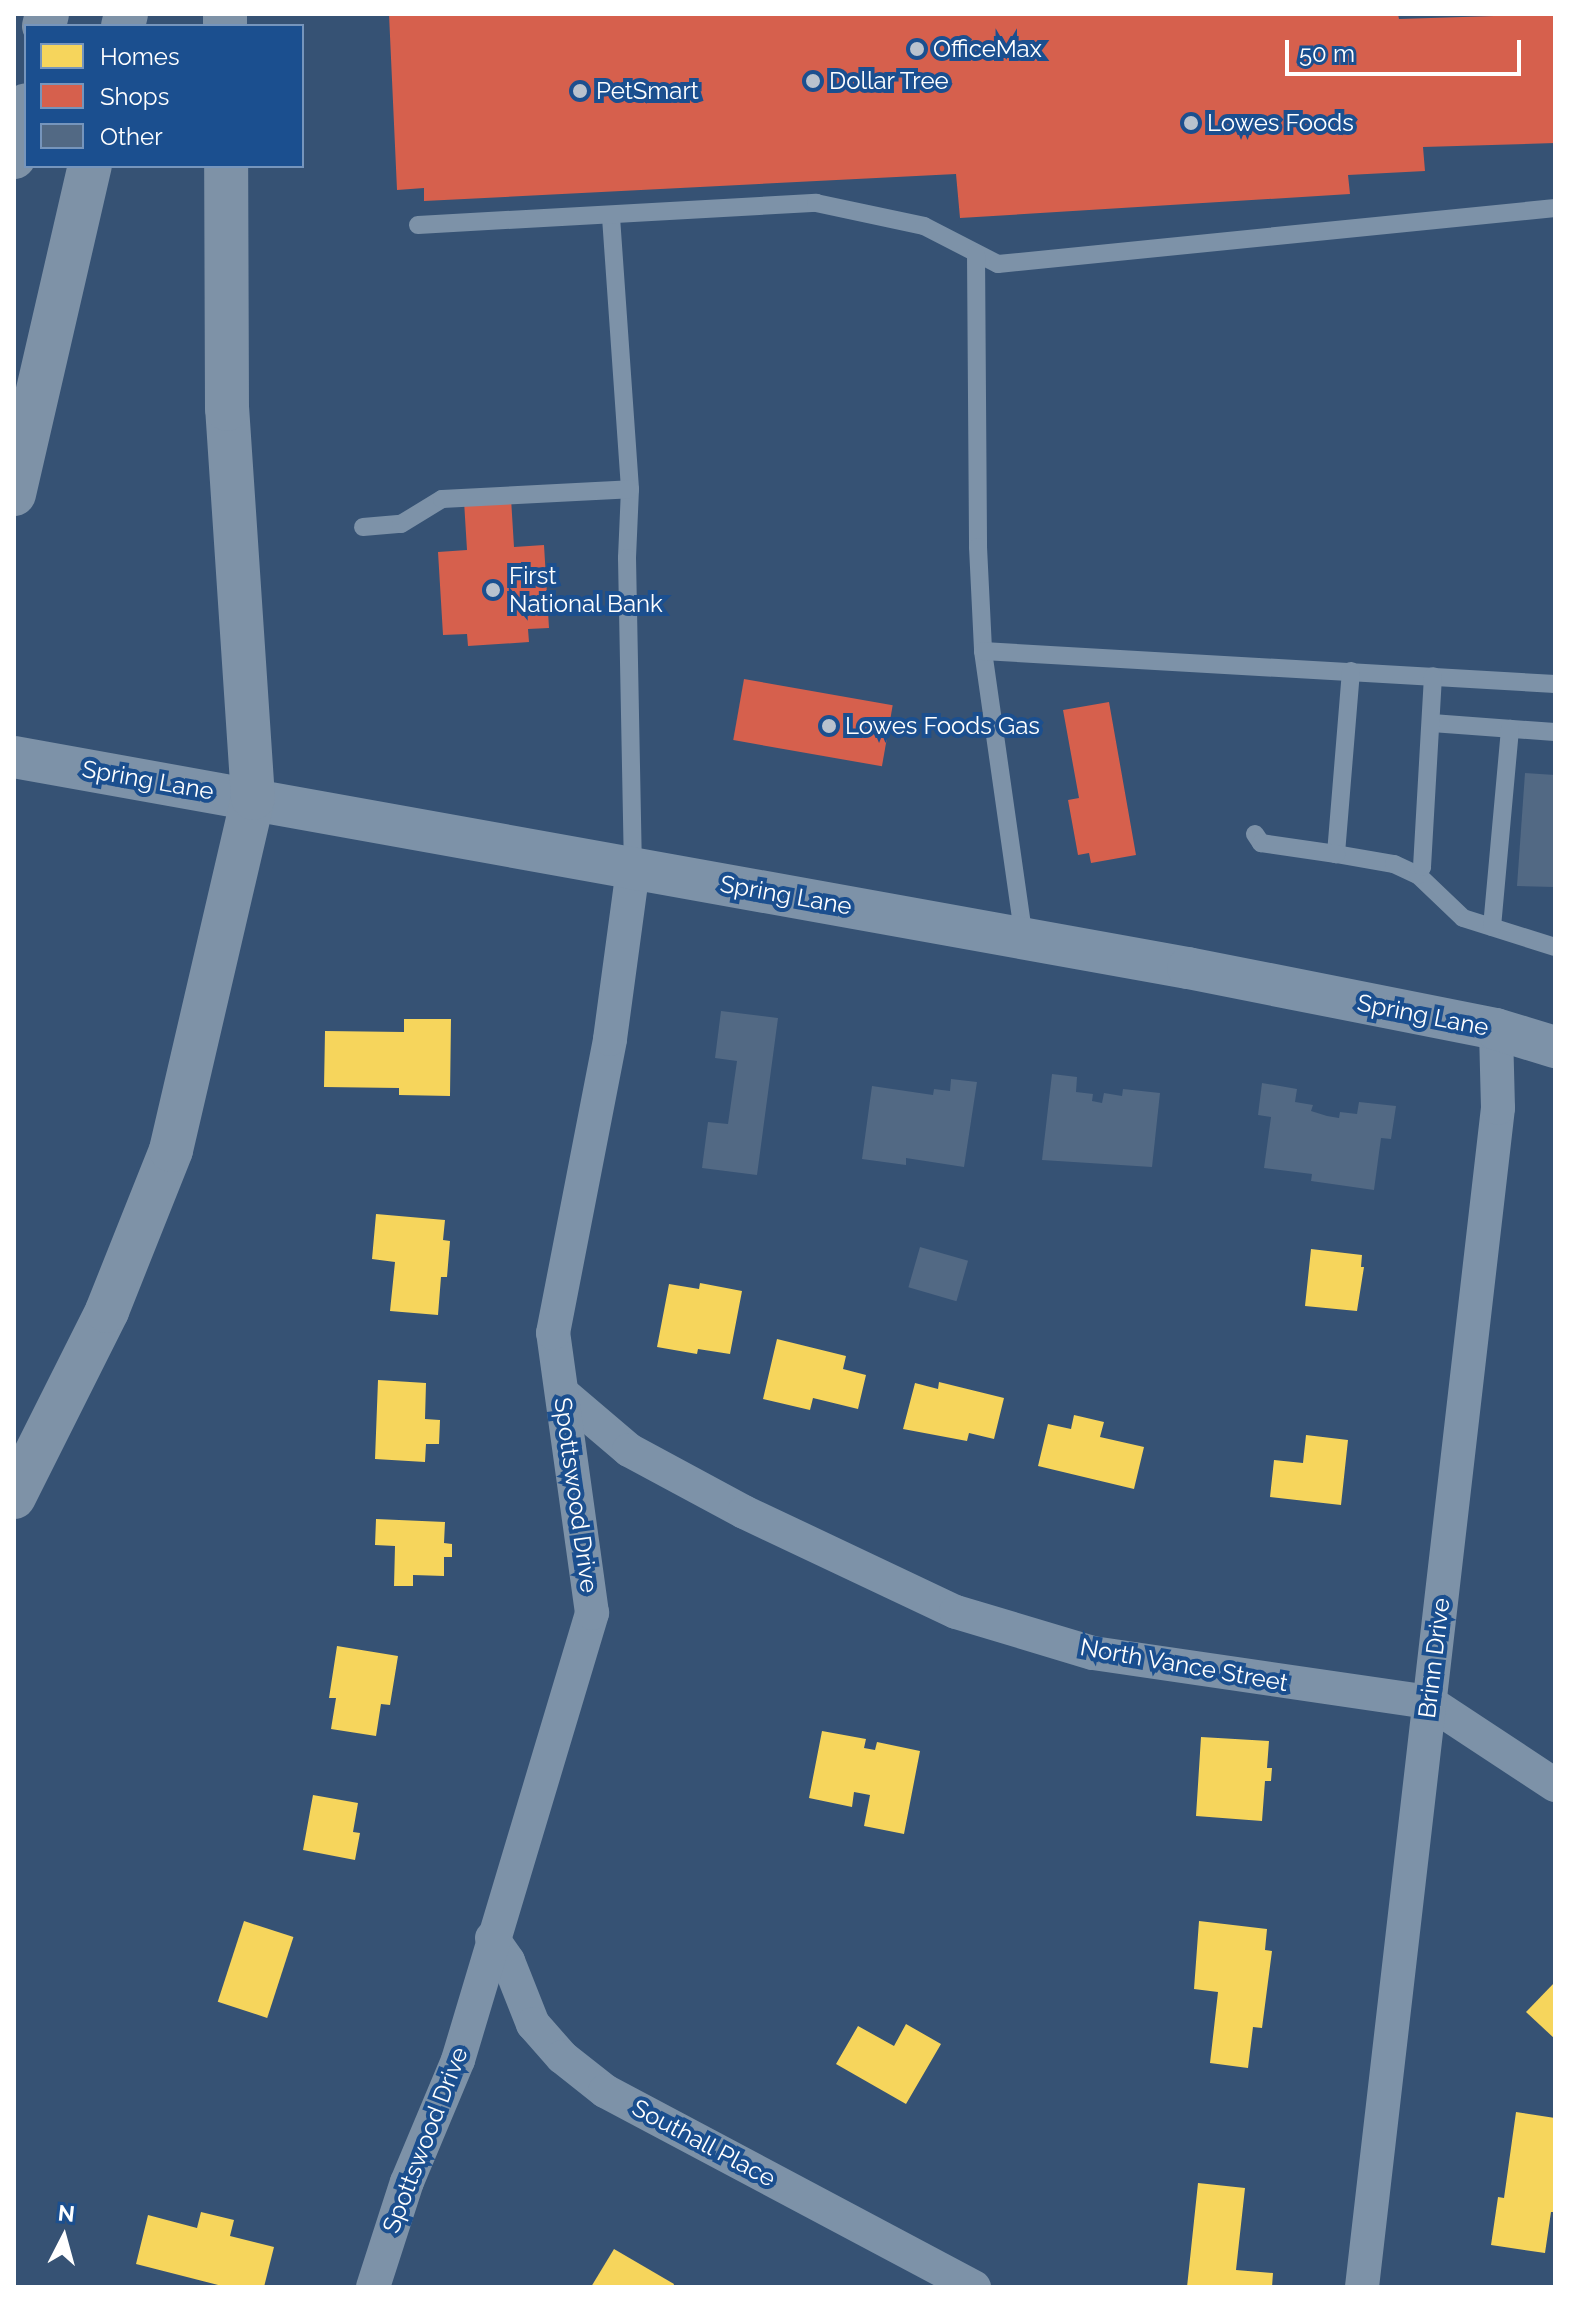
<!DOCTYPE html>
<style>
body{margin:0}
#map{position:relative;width:1569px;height:2301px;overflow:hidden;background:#365274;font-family:Raleway,sans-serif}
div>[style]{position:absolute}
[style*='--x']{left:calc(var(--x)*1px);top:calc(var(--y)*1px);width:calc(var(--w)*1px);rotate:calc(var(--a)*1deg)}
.homes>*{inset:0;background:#f6d55c;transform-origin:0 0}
.shops>*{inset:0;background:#d6604d;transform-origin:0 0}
.building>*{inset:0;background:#526984;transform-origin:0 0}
.service>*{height:18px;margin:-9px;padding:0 9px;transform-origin:9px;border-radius:9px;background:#7d92a8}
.minor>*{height:34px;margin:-17px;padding:0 17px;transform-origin:17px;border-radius:17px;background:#7d92a8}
.tertiary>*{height:42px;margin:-21px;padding:0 21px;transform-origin:21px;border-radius:21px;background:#7d92a8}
.motorway>*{height:44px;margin:-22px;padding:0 22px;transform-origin:22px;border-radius:22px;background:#7e92a7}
.dots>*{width:22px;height:22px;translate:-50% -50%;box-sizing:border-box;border:4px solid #1b4f8f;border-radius:50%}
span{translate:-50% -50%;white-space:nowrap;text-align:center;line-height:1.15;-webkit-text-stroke:8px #1b4f8f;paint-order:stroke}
.poi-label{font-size:24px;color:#fff}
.left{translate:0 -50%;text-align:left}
.street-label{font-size:24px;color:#fff}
.frame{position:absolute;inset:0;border:16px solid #fff;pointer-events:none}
.legend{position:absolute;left:24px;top:24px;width:280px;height:144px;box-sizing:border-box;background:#1b4f8f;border:2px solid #7695bc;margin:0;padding:10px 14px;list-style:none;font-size:24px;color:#fff}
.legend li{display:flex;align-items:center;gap:16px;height:40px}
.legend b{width:40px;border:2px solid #7695bc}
.north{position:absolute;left:24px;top:2197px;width:80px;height:80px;-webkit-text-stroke:6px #1b4f8f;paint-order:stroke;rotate:6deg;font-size:22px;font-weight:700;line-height:32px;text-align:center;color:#fff}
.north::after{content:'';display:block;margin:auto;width:28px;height:36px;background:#fff;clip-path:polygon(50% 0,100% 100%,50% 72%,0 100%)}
.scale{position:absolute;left:1285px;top:40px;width:236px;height:36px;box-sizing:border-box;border:4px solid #fff;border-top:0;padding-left:10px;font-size:24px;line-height:28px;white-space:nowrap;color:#fff;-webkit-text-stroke:6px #1b4f8f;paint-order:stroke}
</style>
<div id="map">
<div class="homes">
<div style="clip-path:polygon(404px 1019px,451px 1019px,450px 1096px,399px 1095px,399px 1088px,324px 1087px,325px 1031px,404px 1032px)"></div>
<div style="clip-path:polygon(376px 1214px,445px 1220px,443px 1240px,450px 1241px,447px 1277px,441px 1277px,438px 1315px,390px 1311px,395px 1262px,372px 1259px)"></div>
<div style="clip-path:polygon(1311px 1249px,1362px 1255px,1361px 1267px,1364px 1267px,1357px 1311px,1305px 1306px)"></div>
<div style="clip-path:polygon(700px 1283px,742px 1291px,730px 1354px,698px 1349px,697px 1354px,657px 1347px,669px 1284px,699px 1289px)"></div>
<div style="clip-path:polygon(777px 1339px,846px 1356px,843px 1369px,866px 1375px,858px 1409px,813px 1398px,810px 1410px,763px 1399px)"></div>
<div style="clip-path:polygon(378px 1380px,426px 1383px,425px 1419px,440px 1420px,439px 1444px,426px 1444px,425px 1462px,375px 1459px)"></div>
<div style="clip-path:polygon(939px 1382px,1004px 1398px,994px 1439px,969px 1433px,967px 1441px,903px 1429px,915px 1383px,938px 1389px)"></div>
<div style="clip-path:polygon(1074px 1415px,1104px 1422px,1100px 1437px,1144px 1447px,1134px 1489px,1038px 1466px,1048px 1424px,1071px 1429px)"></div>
<div style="clip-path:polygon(1306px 1435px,1348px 1440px,1341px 1505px,1270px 1497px,1274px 1460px,1303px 1463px)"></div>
<div style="clip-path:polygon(376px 1519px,445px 1522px,444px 1543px,452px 1544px,452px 1557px,444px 1557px,444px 1576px,413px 1575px,413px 1586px,394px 1586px,395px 1546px,375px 1545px)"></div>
<div style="clip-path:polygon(337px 1646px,398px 1656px,390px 1705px,381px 1704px,376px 1736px,331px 1729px,336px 1698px,329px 1698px)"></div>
<div style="clip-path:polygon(822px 1731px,866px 1739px,864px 1748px,875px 1750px,877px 1742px,920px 1751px,904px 1834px,864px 1826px,870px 1795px,854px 1792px,852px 1807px,809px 1798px)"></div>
<div style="clip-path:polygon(1201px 1737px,1269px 1741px,1267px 1768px,1272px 1768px,1271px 1781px,1265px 1781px,1262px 1821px,1196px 1816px)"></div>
<div style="clip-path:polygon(313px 1795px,358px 1803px,353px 1832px,360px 1833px,355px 1860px,303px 1850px)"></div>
<div style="left:244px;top:1921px;width:52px;height:85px;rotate:18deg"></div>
<div style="clip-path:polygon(1199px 1921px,1267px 1929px,1265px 1950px,1272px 1951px,1262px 2028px,1253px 2027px,1248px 2068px,1210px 2063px,1218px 1992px,1194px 1989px)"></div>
<div style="clip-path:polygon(1555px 1982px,1555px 2039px,1526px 2012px)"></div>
<div style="clip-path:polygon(906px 2024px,941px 2044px,906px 2104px,836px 2064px,858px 2026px,894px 2046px)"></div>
<div style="clip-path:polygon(1516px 2112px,1555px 2118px,1555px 2212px,1551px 2212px,1545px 2253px,1491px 2245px,1498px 2197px,1504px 2198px)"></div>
<div style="clip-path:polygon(1198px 2183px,1245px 2188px,1236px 2270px,1273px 2273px,1272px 2287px,1187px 2287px)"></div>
<div style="clip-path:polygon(201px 2212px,234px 2220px,230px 2236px,274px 2247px,264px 2287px,226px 2287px,136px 2264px,148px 2215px,197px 2228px)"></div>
<div style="clip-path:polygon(614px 2249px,674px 2284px,673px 2287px,591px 2287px)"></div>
</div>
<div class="shops">
<div style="clip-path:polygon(389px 14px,1398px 14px,1399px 19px,1555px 14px,1555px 143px,1423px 147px,1425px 171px,1348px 175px,1350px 194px,960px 218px,956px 174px,424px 201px,424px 188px,397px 190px)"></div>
<div style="clip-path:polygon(511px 498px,514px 547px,544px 545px,549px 628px,528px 629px,529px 642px,468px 646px,467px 634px,443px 635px,438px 552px,467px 550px,464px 501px)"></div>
<div style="left:744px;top:679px;width:151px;height:62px;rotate:10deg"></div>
<div style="clip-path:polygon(1109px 702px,1136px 855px,1091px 863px,1089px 853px,1078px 855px,1068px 800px,1079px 798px,1063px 710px)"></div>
</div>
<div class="building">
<div style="clip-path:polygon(1525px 773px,1555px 775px,1555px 887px,1517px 886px)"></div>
<div style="clip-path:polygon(721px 1011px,778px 1018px,757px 1175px,702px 1168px,708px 1122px,728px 1124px,737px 1061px,715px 1058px)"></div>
<div style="clip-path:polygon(1052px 1074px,1077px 1077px,1076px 1092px,1093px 1094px,1092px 1101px,1102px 1103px,1104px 1093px,1122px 1096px,1123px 1089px,1160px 1093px,1152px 1167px,1042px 1160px)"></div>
<div style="clip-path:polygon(951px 1079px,977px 1082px,964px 1167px,906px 1158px,906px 1165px,862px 1159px,872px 1086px,933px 1095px,934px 1089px,950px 1091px)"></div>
<div style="clip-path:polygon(1262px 1083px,1297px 1089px,1295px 1102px,1313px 1105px,1311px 1111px,1327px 1116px,1339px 1118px,1340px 1112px,1357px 1114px,1359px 1102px,1396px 1106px,1391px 1139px,1381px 1138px,1374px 1190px,1311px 1181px,1312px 1174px,1264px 1168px,1271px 1117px,1258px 1115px)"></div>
<div style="left:920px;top:1247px;width:50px;height:42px;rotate:16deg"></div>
</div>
<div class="service">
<div style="--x:611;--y:217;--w:273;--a:86"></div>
<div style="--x:630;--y:489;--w:69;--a:92.5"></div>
<div style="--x:627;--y:558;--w:310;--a:88.9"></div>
<div style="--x:418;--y:225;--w:399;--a:-3.2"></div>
<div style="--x:816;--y:203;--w:110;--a:12"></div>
<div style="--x:924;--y:226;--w:83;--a:27.2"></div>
<div style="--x:998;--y:264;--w:560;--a:-5.74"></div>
<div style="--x:976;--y:254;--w:293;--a:89.6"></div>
<div style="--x:978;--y:547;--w:104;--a:87.2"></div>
<div style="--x:983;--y:651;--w:290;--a:81.9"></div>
<div style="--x:363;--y:527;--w:38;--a:-5"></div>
<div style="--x:401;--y:524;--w:48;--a:-31.4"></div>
<div style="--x:442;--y:499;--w:188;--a:-3"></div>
<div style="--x:983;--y:651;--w:573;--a:3.3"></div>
<div style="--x:1351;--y:671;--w:184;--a:94.7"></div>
<div style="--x:1336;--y:854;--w:59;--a:9.8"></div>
<div style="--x:1394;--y:864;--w:26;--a:25"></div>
<div style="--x:1418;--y:875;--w:62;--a:43.7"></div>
<div style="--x:1463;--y:918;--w:96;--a:17.5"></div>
<div style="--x:1432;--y:723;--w:123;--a:4.2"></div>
<div style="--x:1255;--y:834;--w:11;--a:56"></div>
<div style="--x:1261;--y:843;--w:76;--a:8.3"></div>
<div style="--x:1418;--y:875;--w:9;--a:-63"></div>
<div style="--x:1422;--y:867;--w:191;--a:-86.7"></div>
<div style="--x:1492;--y:927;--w:199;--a:-84.8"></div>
</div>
<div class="minor">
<div style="--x:562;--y:1393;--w:88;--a:40.4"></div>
<div style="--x:629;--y:1450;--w:131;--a:28.3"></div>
<div style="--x:744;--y:1512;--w:234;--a:25.3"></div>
<div style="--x:956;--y:1612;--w:143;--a:16.7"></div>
<div style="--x:1093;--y:1653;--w:340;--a:8.3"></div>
<div style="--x:1429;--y:1702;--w:151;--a:33.4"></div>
<div style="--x:492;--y:1938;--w:28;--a:55"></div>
<div style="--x:508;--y:1961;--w:68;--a:68.4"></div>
<div style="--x:533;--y:2024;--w:44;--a:48.7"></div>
<div style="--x:562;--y:2057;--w:55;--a:38.3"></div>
<div style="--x:605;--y:2091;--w:418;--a:28"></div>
<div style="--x:373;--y:2287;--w:110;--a:-72.1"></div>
<div style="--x:407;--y:2182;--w:132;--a:-67.3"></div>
<div style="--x:458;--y:2060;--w:467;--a:-73.3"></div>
<div style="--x:592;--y:1613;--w:283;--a:-97.9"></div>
<div style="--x:553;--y:1333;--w:299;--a:-79"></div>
<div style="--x:610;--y:1039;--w:173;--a:-82.3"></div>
<div style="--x:1362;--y:2287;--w:1187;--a:-83.42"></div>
<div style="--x:1498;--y:1108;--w:79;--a:-91.5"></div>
</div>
<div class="tertiary">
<div style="--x:14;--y:757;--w:1193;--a:10.19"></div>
<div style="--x:1188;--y:968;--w:314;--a:11.2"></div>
<div style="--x:1496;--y:1029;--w:62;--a:17"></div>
</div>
<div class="motorway">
<div style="--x:225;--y:14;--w:12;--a:90"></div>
<div style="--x:44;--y:26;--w:12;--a:-76"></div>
<div style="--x:123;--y:26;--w:12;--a:-76"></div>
<div style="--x:14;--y:157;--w:53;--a:-77"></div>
<div style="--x:14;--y:494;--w:337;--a:-77"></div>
<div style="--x:14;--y:1497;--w:208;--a:-63.4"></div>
<div style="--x:107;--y:1311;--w:173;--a:-68.3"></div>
<div style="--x:171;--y:1150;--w:361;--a:-76.9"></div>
<div style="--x:253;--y:798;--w:390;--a:-93.8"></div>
<div style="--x:227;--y:409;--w:243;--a:-90.2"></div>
</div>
<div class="dots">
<div style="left:917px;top:49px;background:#b9c2ce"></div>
<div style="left:813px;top:81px;background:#b9c2ce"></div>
<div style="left:580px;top:91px;background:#b9c2ce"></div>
<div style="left:1191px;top:123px;background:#b9c2ce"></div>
<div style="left:493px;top:590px;background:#b9c2ce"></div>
<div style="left:829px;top:726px;background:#b9c2ce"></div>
</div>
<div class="poi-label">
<span class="left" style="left:933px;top:49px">OfficeMax</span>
<span class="left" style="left:829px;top:81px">Dollar Tree</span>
<span class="left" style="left:596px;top:91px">PetSmart</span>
<span class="left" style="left:1207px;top:123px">Lowes Foods</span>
<span class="left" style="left:509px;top:590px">First<br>National Bank</span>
<span class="left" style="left:845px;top:726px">Lowes Foods Gas</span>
</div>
<div class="street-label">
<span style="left:148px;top:780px;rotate:10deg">Spring Lane</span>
<span style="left:786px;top:895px;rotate:10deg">Spring Lane</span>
<span style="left:1423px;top:1015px;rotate:11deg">Spring Lane</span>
<span style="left:576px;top:1495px;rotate:82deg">Spottswood Drive</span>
<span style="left:1434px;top:1658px;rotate:-83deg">Brinn Drive</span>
<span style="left:1184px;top:1665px;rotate:10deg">North Vance Street</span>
<span style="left:425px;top:2140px;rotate:-69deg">Spottswood Drive</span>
<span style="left:704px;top:2143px;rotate:28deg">Southall Place</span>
</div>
<div class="frame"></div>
<ul class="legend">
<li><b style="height:22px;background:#f6d55c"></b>Homes</li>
<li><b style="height:22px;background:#d6604d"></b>Shops</li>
<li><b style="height:22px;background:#526984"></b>Other</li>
</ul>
<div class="north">N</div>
<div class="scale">50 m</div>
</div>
